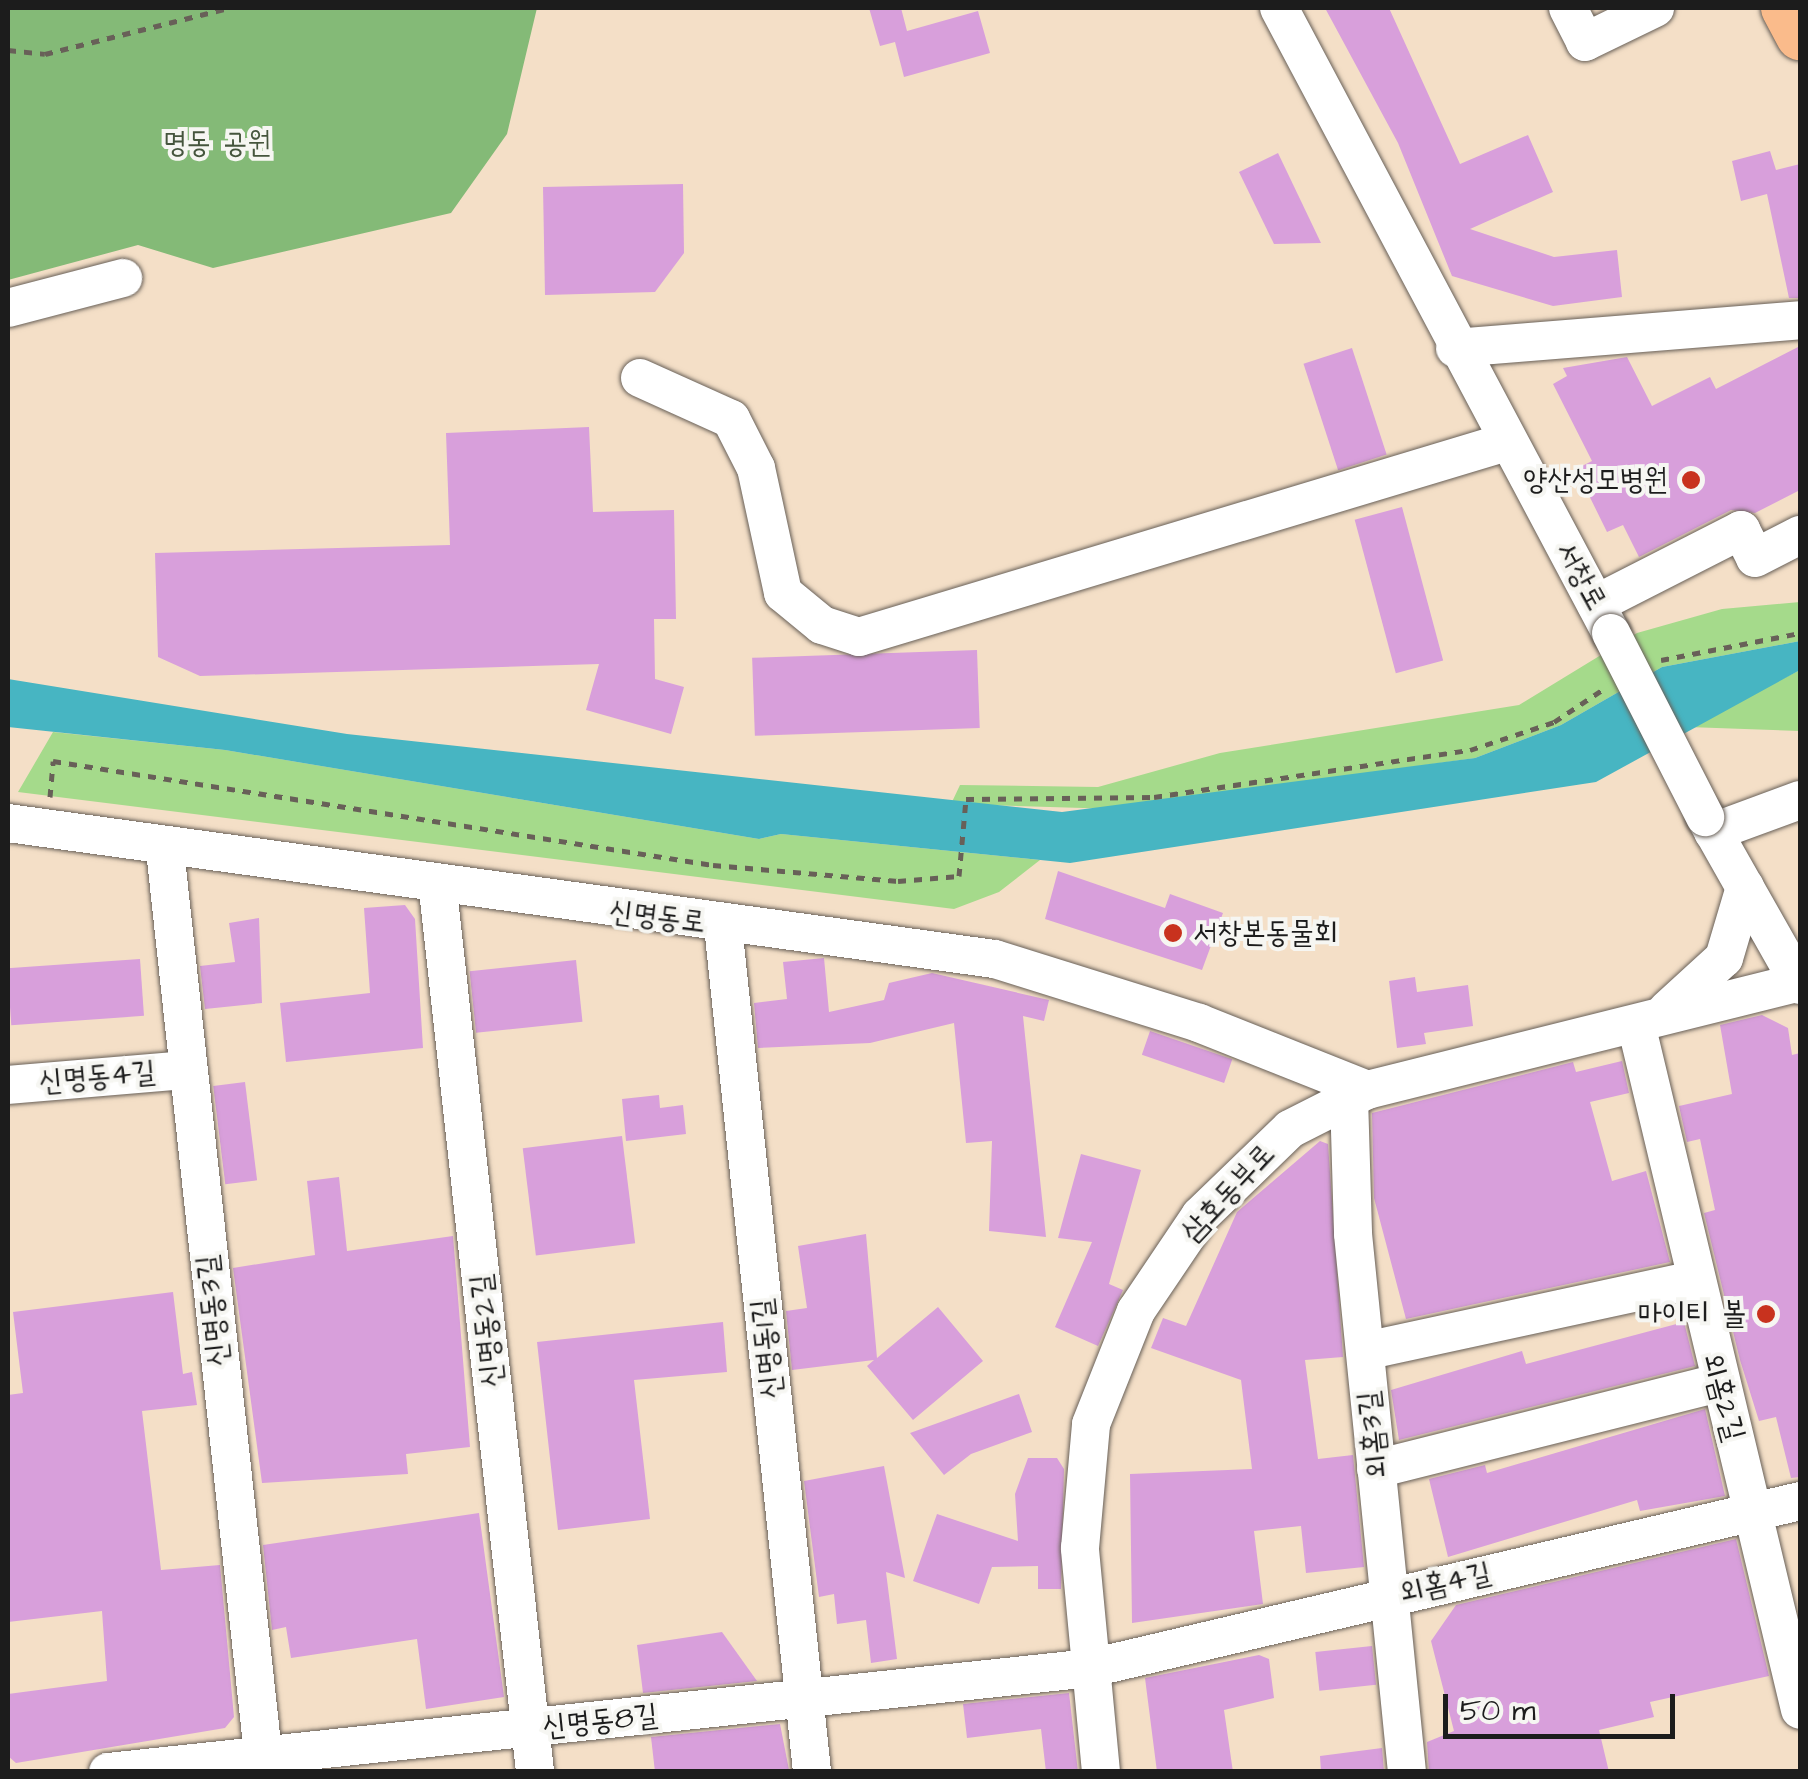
<!DOCTYPE html>
<meta charset="utf-8">
<style>
body{margin:0}
#map{position:relative;width:1808px;height:1779px;overflow:hidden;background:#f4dfc7;font-family:"Architects Daughter","Poor Story",sans-serif}
div>[style]{position:absolute}
[style*='--x']{left:calc(var(--x)*1px);top:calc(var(--y)*1px);width:calc(var(--w)*1px);rotate:calc(var(--a)*1deg)}
.green>*{inset:0;background:#a5da8b}
.forest>*{inset:0;background:#84ba77}
.water>*{inset:0;background:#47b5c2}
.building>*{inset:0;background:#d89fdb;transform-origin:0 0}
.path>*{height:5px;margin-top:-2.5px;transform-origin:0;background:repeating-linear-gradient(90deg,#686058 0 8px,transparent 0 16px)}
.roads{filter:drop-shadow(0 0 2px #686058) drop-shadow(0 0 2px #686058)}
.minor>*{height:38px;margin:-19px;padding:0 19px;transform-origin:19px;border-radius:19px;background:#fff}
.major>*{height:48px;margin:-24px;padding:0 24px;transform-origin:24px;border-radius:24px;background:#fabb8b}
.bridges{filter:drop-shadow(0 0 2px #686058) drop-shadow(0 0 2px #686058)}
.minor-bridge>*{height:38px;margin:-19px;padding:0 19px;transform-origin:19px;border-radius:19px;background:#fff}
.dots>*{width:28px;height:28px;translate:-50% -50%;box-sizing:border-box;border:5px solid #f6f6f2;border-radius:50%}
span{translate:-50% -50%;white-space:nowrap;text-align:center;line-height:1.15;-webkit-text-stroke:8px #f6f6f2;paint-order:stroke}
.park-label{font-size:30px;color:#45553d}
.poi-label{font-size:30px;color:#1c1c1c}
.right{translate:-100% -50%;text-align:right}
.left{translate:0 -50%;text-align:left}
.street-label{font-size:30px;color:#1c1c1c}
.frame{position:absolute;inset:0;border:10px solid #1c1c1c;pointer-events:none}
.scale{position:absolute;left:1443px;top:1694px;width:232px;height:45px;box-sizing:border-box;border:5px solid #1c1c1c;border-top:0;padding-left:12px;font-size:30px;line-height:35px;white-space:nowrap;color:#1c1c1c;-webkit-text-stroke:8px #f6f6f2;paint-order:stroke}
</style>
<div id="map">
<div class="green">
<div style="clip-path:polygon(1800px 602px,1800px 641px,1662px 667px,1561px 725px,1475px 758px,1117px 809px,951px 804px,960px 785px,1098px 787px,1220px 753px,1519px 705px,1637px 633px,1722px 609px)"></div>
<div style="clip-path:polygon(1800px 670px,1800px 731px,1688px 727px)"></div>
<div style="clip-path:polygon(53px 732px,225px 750px,759px 839px,781px 834px,1040px 860px,999px 892px,954px 909px,18px 792px)"></div>
</div>
<div class="forest">
<div style="clip-path:polygon(8px 8px,537px 8px,507px 134px,451px 213px,213px 268px,138px 245px,8px 280px)"></div>
</div>
<div class="water">
<div style="clip-path:polygon(1800px 641px,1800px 670px,1596px 782px,1070px 863px,781px 834px,759px 839px,225px 750px,8px 727px,8px 679px,347px 734px,1062px 812px,1475px 758px,1561px 725px,1662px 667px)"></div>
</div>
<div class="building">
<div style="clip-path:polygon(869px 8px,901px 8px,907px 31px,978px 11px,990px 53px,904px 77px,895px 42px,880px 46px)"></div>
<div style="clip-path:polygon(1325px 8px,1389px 8px,1460px 164px,1528px 135px,1553px 192px,1470px 229px,1554px 257px,1617px 250px,1622px 297px,1553px 306px,1452px 276px,1398px 143px)"></div>
<div style="clip-path:polygon(1770px 151px,1776px 170px,1800px 164px,1800px 298px,1789px 298px,1767px 194px,1741px 201px,1732px 161px)"></div>
<div style="clip-path:polygon(1278px 153px,1321px 243px,1274px 244px,1239px 172px)"></div>
<div style="clip-path:polygon(683px 184px,684px 253px,655px 292px,545px 295px,543px 187px)"></div>
<div style="clip-path:polygon(1800px 346px,1800px 490px,1755px 513px,1731px 510px,1639px 557px,1623px 525px,1607px 532px,1576px 469px,1592px 461px,1553px 384px,1567px 376px,1563px 368px,1627px 357px,1652px 406px,1710px 377px,1716px 389px)"></div>
<div style="left:1352px;top:348px;width:112px;height:51px;rotate:72deg"></div>
<div style="clip-path:polygon(589px 427px,593px 512px,674px 510px,676px 619px,654px 619px,655px 679px,684px 687px,671px 734px,586px 710px,599px 664px,200px 676px,158px 657px,155px 553px,450px 545px,446px 433px)"></div>
<div style="left:1402px;top:507px;width:159px;height:49px;rotate:75deg"></div>
<div style="left:977px;top:650px;width:78px;height:225px;rotate:88deg"></div>
<div style="clip-path:polygon(1058px 871px,1165px 908px,1170px 894px,1223px 913px,1202px 970px,1045px 919px)"></div>
<div style="clip-path:polygon(405px 905px,415px 919px,423px 1048px,286px 1062px,280px 1003px,370px 993px,364px 908px)"></div>
<div style="clip-path:polygon(259px 918px,262px 1003px,205px 1009px,200px 966px,235px 962px,229px 923px)"></div>
<div style="clip-path:polygon(824px 958px,829px 1012px,884px 1000px,889px 983px,932px 973px,1049px 1000px,1044px 1021px,1023px 1016px,1046px 1237px,989px 1231px,992px 1141px,966px 1143px,954px 1023px,870px 1043px,758px 1048px,754px 1003px,787px 999px,783px 962px)"></div>
<div style="left:140px;top:959px;width:57px;height:133px;rotate:86deg"></div>
<div style="left:576px;top:960px;width:62px;height:107px;rotate:84deg"></div>
<div style="clip-path:polygon(1415px 977px,1417px 992px,1468px 985px,1473px 1026px,1424px 1033px,1426px 1044px,1397px 1048px,1389px 981px)"></div>
<div style="clip-path:polygon(1762px 1015px,1788px 1028px,1792px 1055px,1800px 1053px,1800px 1477px,1791px 1478px,1776px 1417px,1759px 1421px,1740px 1360px,1704px 1213px,1715px 1210px,1700px 1139px,1687px 1142px,1679px 1106px,1732px 1094px,1720px 1025px)"></div>
<div style="left:1150px;top:1031px;width:87px;height:25px;rotate:19deg"></div>
<div style="clip-path:polygon(1622px 1061px,1629px 1093px,1590px 1102px,1612px 1181px,1646px 1171px,1670px 1262px,1406px 1319px,1374px 1198px,1372px 1113px,1573px 1062px,1576px 1072px)"></div>
<div style="left:245px;top:1082px;width:99px;height:32px;rotate:83deg"></div>
<div style="clip-path:polygon(659px 1095px,660px 1108px,683px 1105px,686px 1134px,626px 1141px,622px 1099px)"></div>
<div style="left:622px;top:1136px;width:108px;height:100px;rotate:83deg"></div>
<div style="clip-path:polygon(1320px 1141px,1328px 1144px,1343px 1357px,1305px 1360px,1318px 1459px,1353px 1455px,1364px 1567px,1306px 1573px,1301px 1526px,1254px 1531px,1263px 1604px,1132px 1623px,1130px 1474px,1252px 1469px,1241px 1380px,1151px 1348px,1163px 1318px,1186px 1326px,1237px 1212px)"></div>
<div style="clip-path:polygon(1081px 1154px,1141px 1170px,1109px 1284px,1123px 1290px,1098px 1346px,1055px 1327px,1092px 1242px,1058px 1238px)"></div>
<div style="clip-path:polygon(339px 1177px,347px 1251px,453px 1236px,470px 1447px,406px 1454px,408px 1474px,262px 1483px,233px 1268px,315px 1255px,307px 1181px)"></div>
<div style="clip-path:polygon(866px 1234px,877px 1358px,938px 1307px,983px 1361px,913px 1420px,867px 1366px,874px 1360px,792px 1370px,786px 1311px,807px 1308px,798px 1246px)"></div>
<div style="clip-path:polygon(173px 1292px,183px 1374px,192px 1372px,197px 1405px,142px 1411px,161px 1570px,220px 1565px,234px 1717px,225px 1728px,16px 1763px,8px 1756px,8px 1694px,107px 1681px,102px 1611px,8px 1622px,8px 1395px,23px 1393px,13px 1312px)"></div>
<div style="clip-path:polygon(723px 1322px,727px 1372px,634px 1380px,650px 1519px,558px 1530px,537px 1342px)"></div>
<div style="clip-path:polygon(1684px 1322px,1695px 1366px,1399px 1440px,1391px 1390px,1522px 1351px,1526px 1364px)"></div>
<div style="clip-path:polygon(1019px 1394px,1032px 1432px,971px 1454px,944px 1475px,910px 1433px)"></div>
<div style="clip-path:polygon(1705px 1409px,1725px 1496px,1640px 1511px,1637px 1500px,1448px 1557px,1429px 1479px,1485px 1465px,1487px 1473px)"></div>
<div style="clip-path:polygon(1028px 1458px,1057px 1458px,1064px 1469px,1061px 1589px,1038px 1589px,1038px 1566px,992px 1567px,979px 1604px,913px 1581px,937px 1514px,1018px 1541px,1015px 1494px)"></div>
<div style="clip-path:polygon(884px 1466px,905px 1578px,886px 1572px,897px 1659px,871px 1663px,866px 1620px,837px 1624px,834px 1594px,819px 1597px,804px 1481px)"></div>
<div style="clip-path:polygon(479px 1513px,504px 1697px,426px 1709px,417px 1639px,291px 1658px,286px 1627px,272px 1630px,263px 1545px)"></div>
<div style="clip-path:polygon(1736px 1539px,1769px 1676px,1650px 1702px,1654px 1717px,1599px 1730px,1609px 1772px,1429px 1772px,1427px 1742px,1454px 1731px,1431px 1641px,1456px 1605px)"></div>
<div style="clip-path:polygon(722px 1632px,757px 1681px,643px 1693px,637px 1645px)"></div>
<div style="left:1372px;top:1646px;width:39px;height:57px;rotate:84deg"></div>
<div style="clip-path:polygon(1259px 1655px,1269px 1659px,1274px 1698px,1224px 1710px,1233px 1772px,1157px 1772px,1145px 1678px)"></div>
<div style="clip-path:polygon(1069px 1693px,1078px 1772px,1046px 1772px,1041px 1729px,967px 1738px,963px 1704px)"></div>
<div style="clip-path:polygon(780px 1724px,789px 1770px,655px 1772px,651px 1737px)"></div>
<div style="clip-path:polygon(1382px 1748px,1384px 1772px,1321px 1772px,1320px 1756px)"></div>
</div>
<div class="path">
<div style="--x:8;--y:50;--w:37;--a:6"></div>
<div style="--x:45;--y:54;--w:189;--a:-14.1"></div>
<div style="--x:1661;--y:660;--w:142;--a:-11"></div>
<div style="--x:50;--y:797;--w:36;--a:-85"></div>
<div style="--x:53;--y:761;--w:668;--a:8.95"></div>
<div style="--x:713;--y:865;--w:186;--a:4.9"></div>
<div style="--x:898;--y:881;--w:61;--a:-4.7"></div>
<div style="--x:959;--y:876;--w:77;--a:-84.8"></div>
<div style="--x:966;--y:799;--w:188;--a:-0.6"></div>
<div style="--x:1154;--y:797;--w:319;--a:-8.5"></div>
<div style="--x:1470;--y:750;--w:89;--a:-18.4"></div>
<div style="--x:1554;--y:722;--w:58;--a:-33.7"></div>
</div>
<div class="roads">
<div class="minor">
<div style="--x:1279;--y:8;--w:708;--a:62.02"></div>
<div style="--x:1568;--y:8;--w:38;--a:63"></div>
<div style="--x:1585;--y:42;--w:78;--a:-25.9"></div>
<div style="--x:8;--y:308;--w:119;--a:-14.6"></div>
<div style="--x:1455;--y:348;--w:346;--a:-4.6"></div>
<div style="--x:640;--y:378;--w:100;--a:24.3"></div>
<div style="--x:731;--y:419;--w:55;--a:63"></div>
<div style="--x:756;--y:468;--w:128;--a:77.8"></div>
<div style="--x:783;--y:593;--w:50;--a:39.4"></div>
<div style="--x:822;--y:625;--w:39;--a:18"></div>
<div style="--x:859;--y:637;--w:676;--a:-16.77"></div>
<div style="--x:1596;--y:604;--w:163;--a:-27"></div>
<div style="--x:1741;--y:530;--w:31;--a:63"></div>
<div style="--x:1755;--y:558;--w:51;--a:-27.1"></div>
<div style="--x:1705;--y:817;--w:193;--a:60.5"></div>
<div style="--x:8;--y:823;--w:996;--a:7.85"></div>
<div style="--x:995;--y:959;--w:214;--a:17.4"></div>
<div style="--x:1199;--y:1023;--w:181;--a:21.7"></div>
<div style="--x:1713;--y:832;--w:93;--a:-20.2"></div>
<div style="--x:165;--y:850;--w:927;--a:83.81"></div>
<div style="--x:438;--y:890;--w:887;--a:83.72"></div>
<div style="--x:723;--y:926;--w:851;--a:83.99"></div>
<div style="--x:1667;--y:1010;--w:77;--a:-42.4"></div>
<div style="--x:1724;--y:958;--w:74;--a:-73.5"></div>
<div style="--x:1636;--y:1024;--w:705;--a:76.55"></div>
<div style="--x:8;--y:1085;--w:179;--a:-4.8"></div>
<div style="--x:1349;--y:1097;--w:137;--a:88.3"></div>
<div style="--x:1353;--y:1234;--w:541;--a:84.27"></div>
<div style="--x:1365;--y:1351;--w:336;--a:-12.2"></div>
<div style="--x:1376;--y:1469;--w:353;--a:-14.1"></div>
<div style="--x:108;--y:1772;--w:988;--a:-6.04"></div>
<div style="--x:1091;--y:1668;--w:728;--a:-13.25"></div>
<div style="--x:1101;--y:1772;--w:225;--a:-95.4"></div>
<div style="--x:1080;--y:1548;--w:124;--a:-84.9"></div>
<div style="--x:1091;--y:1424;--w:122;--a:-68.3"></div>
<div style="--x:1136;--y:1311;--w:115;--a:-56"></div>
<div style="--x:1200;--y:1216;--w:125;--a:-44"></div>
<div style="--x:1290;--y:1129;--w:86;--a:-26.9"></div>
<div style="--x:1367;--y:1090;--w:446;--a:-14"></div>
</div>
<div class="major">
<div style="--x:1785;--y:8;--w:32;--a:62"></div>
</div>
</div>
<div class="bridges">
<div class="minor-bridge">
<div style="--x:1611;--y:633;--w:207;--a:62.9"></div>
</div>
</div>
<div class="dots">
<div style="left:1691px;top:480px;background:#c8321e"></div>
<div style="left:1173px;top:933px;background:#c8321e"></div>
<div style="left:1766px;top:1314px;background:#c8321e"></div>
</div>
<div class="park-label">
<span style="left:217px;top:143px">명동 공원</span>
</div>
<div class="poi-label">
<span class="right" style="left:1668px;top:480px">양산성모병원</span>
<span class="left" style="left:1193px;top:933px">서창본동물회</span>
<span class="right" style="left:1746px;top:1314px">마이티 볼</span>
</div>
<div class="street-label">
<span style="left:1581px;top:576px;rotate:61deg">서창로</span>
<span style="left:657px;top:917px;rotate:7deg">신명동로</span>
<span style="left:97px;top:1077px;rotate:-5deg">신명동4길</span>
<span style="left:1228px;top:1193px;rotate:-47deg">삼호동부로</span>
<span style="left:213px;top:1311px;rotate:-96deg">신명동3길</span>
<span style="left:487px;top:1331px;rotate:-96deg">신명동2길</span>
<span style="left:767px;top:1349px;rotate:-96deg">신명동1길</span>
<span style="left:1723px;top:1397px;rotate:75deg">외홈2길</span>
<span style="left:1373px;top:1435px;rotate:-96deg">외홈3길</span>
<span style="left:1445px;top:1583px;rotate:-13deg">외홈4길</span>
<span style="left:600px;top:1721px;rotate:-6deg">신명동8길</span>
</div>
<div class="frame"></div>
<div class="scale">50 m</div>
</div>
